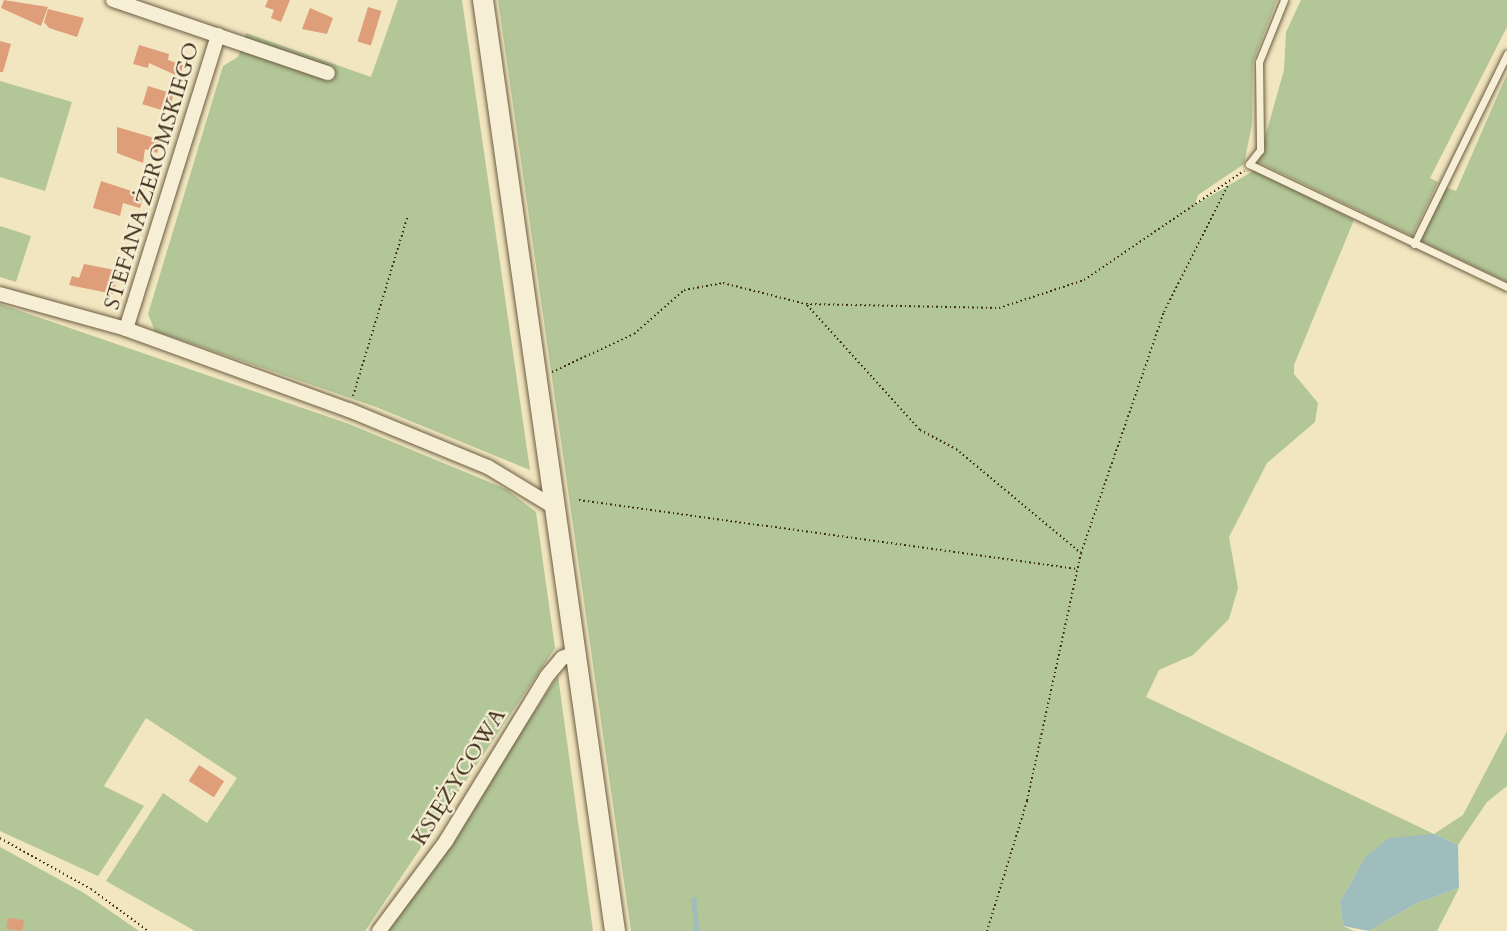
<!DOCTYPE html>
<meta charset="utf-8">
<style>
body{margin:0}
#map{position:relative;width:1507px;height:931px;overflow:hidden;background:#f1e6bf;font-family:Cardo,serif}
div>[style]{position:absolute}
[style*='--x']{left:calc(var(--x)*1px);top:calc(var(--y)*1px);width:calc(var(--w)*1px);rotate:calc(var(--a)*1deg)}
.green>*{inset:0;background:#b3c697}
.water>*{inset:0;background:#9fbdbd}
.stream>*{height:4.5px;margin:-2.25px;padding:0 2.25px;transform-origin:2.25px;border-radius:2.25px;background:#9fbdbd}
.building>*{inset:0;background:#df9e7a;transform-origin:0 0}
.path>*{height:2px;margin-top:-1px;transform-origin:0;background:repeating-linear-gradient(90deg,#3e2d19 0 1.5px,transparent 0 4.5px)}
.roads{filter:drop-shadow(0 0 2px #6b5b42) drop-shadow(0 0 2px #6b5b42)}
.lane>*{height:7px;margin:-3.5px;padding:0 3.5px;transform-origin:3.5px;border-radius:3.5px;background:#f6efd5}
.street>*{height:14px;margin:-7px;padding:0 7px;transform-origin:7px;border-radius:7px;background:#f6efd5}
.secondary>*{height:20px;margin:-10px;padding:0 10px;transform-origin:10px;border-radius:10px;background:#f6efd5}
span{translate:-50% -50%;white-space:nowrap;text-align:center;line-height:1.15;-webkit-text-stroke:4.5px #f6efd5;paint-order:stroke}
.street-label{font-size:22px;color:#3e2d19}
</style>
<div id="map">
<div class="green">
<div style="clip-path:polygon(398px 0,462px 0,530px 470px,376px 407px,155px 331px,148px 314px,223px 66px,238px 57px,246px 33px,371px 77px)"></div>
<div style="clip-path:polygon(498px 0,1277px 0,1253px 62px,1252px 124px,1244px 164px,1198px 195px,1195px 205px,1255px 170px,1354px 220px,1294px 365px,1294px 374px,1318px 403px,1315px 422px,1267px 463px,1229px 537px,1238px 588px,1229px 619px,1193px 655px,1159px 670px,1146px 697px,1434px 834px,1463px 815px,1507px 731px,1507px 786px,1487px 802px,1458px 845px,1434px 834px,1365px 857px,1340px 902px,1343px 926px,1354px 931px,631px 931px)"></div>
<div style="clip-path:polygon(1301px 0,1507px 0,1507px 27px,1430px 178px,1438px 182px,1412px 236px,1258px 162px,1284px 70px,1286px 32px)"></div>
<div style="clip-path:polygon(1507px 74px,1507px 282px,1419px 240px,1445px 187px,1456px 191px)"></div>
<div style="clip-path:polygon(0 81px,72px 102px,45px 191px,0 177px)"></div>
<div style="clip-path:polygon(0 226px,31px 236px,16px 282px,0 277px)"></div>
<div style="clip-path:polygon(0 304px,349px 424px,506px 489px,536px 512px,555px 648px,365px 931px,195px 931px,106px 881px,163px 793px,207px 823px,237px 778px,146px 718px,104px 786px,144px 806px,98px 876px,0 831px)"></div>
<div style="clip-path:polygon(558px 676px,593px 931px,388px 931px)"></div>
<div style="clip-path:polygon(0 847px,84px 893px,139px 931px,0 931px)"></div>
<div style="clip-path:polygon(1459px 888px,1437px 931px,1369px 931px,1415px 904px)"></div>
</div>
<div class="water">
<div style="clip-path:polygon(1434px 834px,1458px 845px,1459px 888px,1415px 904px,1369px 931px,1343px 926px,1340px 902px,1365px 857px,1389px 838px)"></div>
</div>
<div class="stream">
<div style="--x:694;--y:899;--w:32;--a:85"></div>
</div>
<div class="building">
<div style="clip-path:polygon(4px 0,48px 7px,41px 26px,1px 8px)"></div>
<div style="clip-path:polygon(268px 0,290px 0,281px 22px,271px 18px,274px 10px,265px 7px)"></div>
<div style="left:368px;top:7px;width:14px;height:36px;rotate:17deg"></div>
<div style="clip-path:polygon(310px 8px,333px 18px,327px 34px,302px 29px)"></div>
<div style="clip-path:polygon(48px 9px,84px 18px,77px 37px,49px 28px,44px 22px)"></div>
<div style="clip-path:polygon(0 41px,11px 44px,3px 72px,0 72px)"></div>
<div style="clip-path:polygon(139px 45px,169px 54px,168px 60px,183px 65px,180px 77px,149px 63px,148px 68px,133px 64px)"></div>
<div style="left:148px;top:86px;width:27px;height:19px;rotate:17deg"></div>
<div style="clip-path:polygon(117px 127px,161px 140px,157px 153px,145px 149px,143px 163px,117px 153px)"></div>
<div style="clip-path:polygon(101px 181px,144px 195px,140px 208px,123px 203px,120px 216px,93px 208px)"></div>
<div style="clip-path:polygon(84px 264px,120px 271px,113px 294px,69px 285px,72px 276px,79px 278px)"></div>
<div style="left:199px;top:765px;width:30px;height:19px;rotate:33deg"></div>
<div style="left:8px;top:918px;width:16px;height:11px;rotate:7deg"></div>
</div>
<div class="path">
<div style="--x:807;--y:305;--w:169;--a:47.9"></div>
<div style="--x:920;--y:430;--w:41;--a:27.8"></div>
<div style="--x:956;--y:449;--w:163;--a:39.8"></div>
<div style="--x:1081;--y:553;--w:254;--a:102.3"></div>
<div style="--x:1027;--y:801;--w:136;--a:107.1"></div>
<div style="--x:552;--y:372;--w:90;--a:-24.9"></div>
<div style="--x:634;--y:334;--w:67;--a:-41.3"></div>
<div style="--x:684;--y:290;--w:40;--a:-10"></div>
<div style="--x:723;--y:283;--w:86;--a:14.2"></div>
<div style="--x:806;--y:304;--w:193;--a:1.2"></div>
<div style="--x:999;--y:308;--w:89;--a:-18.2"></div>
<div style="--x:1084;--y:280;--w:194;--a:-34.3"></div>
<div style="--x:353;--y:396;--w:189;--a:-73.1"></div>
<div style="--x:579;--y:500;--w:503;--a:7.89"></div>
<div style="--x:1081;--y:553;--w:255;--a:-71"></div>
<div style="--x:1164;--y:312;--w:144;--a:-63.3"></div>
<div style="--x:0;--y:838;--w:104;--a:29.3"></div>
<div style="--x:91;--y:889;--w:71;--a:36.4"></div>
</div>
<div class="roads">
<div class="lane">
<div style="--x:1284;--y:0;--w:67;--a:112"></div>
<div style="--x:1259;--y:62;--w:88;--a:89.3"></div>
<div style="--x:1260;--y:150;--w:18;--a:128"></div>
<div style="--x:1249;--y:164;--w:286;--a:25.5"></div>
<div style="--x:1414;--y:244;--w:212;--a:-63.9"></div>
</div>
<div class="street">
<div style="--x:113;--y:0;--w:227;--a:18.8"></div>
<div style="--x:0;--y:294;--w:131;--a:15.5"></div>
<div style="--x:126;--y:329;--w:237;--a:20"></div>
<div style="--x:349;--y:410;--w:150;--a:22.3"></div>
<div style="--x:488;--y:467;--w:81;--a:31.3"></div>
<div style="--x:126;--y:329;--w:308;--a:-72.6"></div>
<div style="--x:379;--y:931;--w:112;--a:-53.3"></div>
<div style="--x:446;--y:841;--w:193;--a:-58.5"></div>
<div style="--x:547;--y:676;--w:23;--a:-50"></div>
<div style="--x:562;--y:658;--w:16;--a:-22"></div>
</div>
<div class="secondary">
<div style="--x:483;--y:0;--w:940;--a:81.93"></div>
</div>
</div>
<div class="street-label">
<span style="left:152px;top:176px;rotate:-73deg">STEFANA ŻEROMSKIEGO</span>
<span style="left:459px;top:777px;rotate:-58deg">KSIĘŻYCOWA</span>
</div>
</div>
